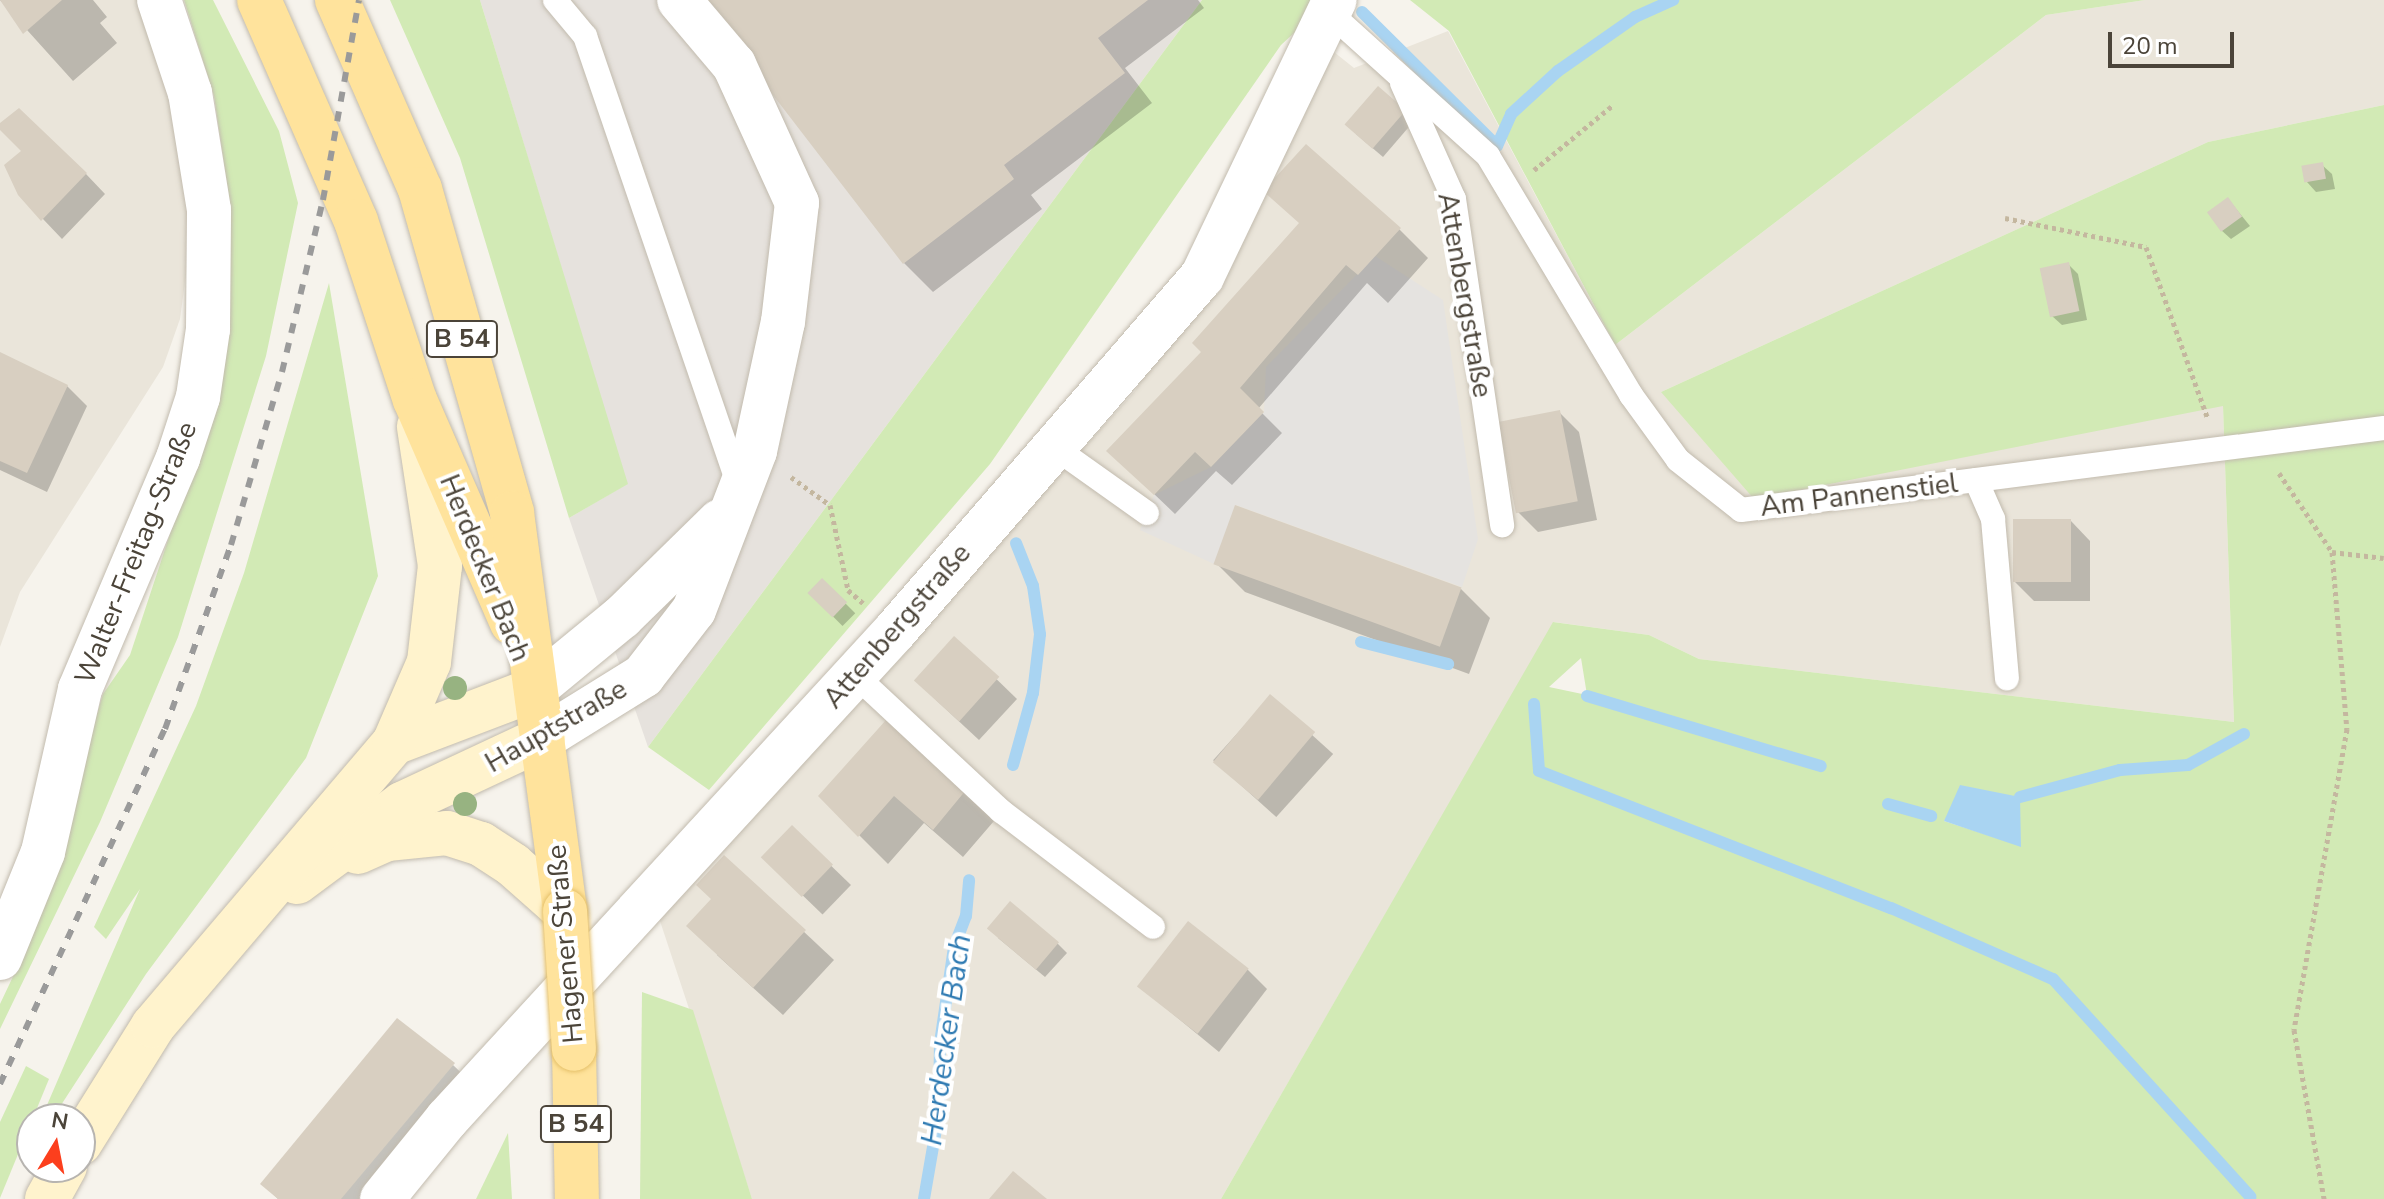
<!DOCTYPE html>
<meta charset="utf-8">
<style>
body{margin:0}
#map{position:relative;width:2384px;height:1199px;overflow:hidden;background:#f6f3ec;font-family:"Nunito Sans",sans-serif}
div>[style]{position:absolute}
[style*='--x']{left:calc(var(--x)*1px);top:calc(var(--y)*1px);width:calc(var(--w)*1px);rotate:calc(var(--a)*1deg)}
.residential>*{inset:0;background:#eae5da}
.industrial>*{inset:0;background:#e6e2dd}
.green>*{inset:0;background:#d2eab5}
.parking>*{inset:0;background:#e5e3e0}
.water>*{inset:0;background:#a9d4f2}
.shadow>*{inset:0;background:#0003;transform-origin:0 0}
.stream>*{height:12px;margin:-6px;padding:0 6px;transform-origin:6px;border-radius:6px;background:#a9d4f2}
.building>*{inset:0;background:#d8cfc1;transform-origin:0 0}
.path>*{height:5px;margin-top:-2.5px;transform-origin:0;background:repeating-linear-gradient(90deg,#c4b79f 0 4px,transparent 0 8px)}
.roads{filter:drop-shadow(0 0 2px #c2bbae) drop-shadow(0 0 2px #c2bbae)}
.lane>*{height:24px;margin:-12px;padding:0 12px;transform-origin:12px;border-radius:12px;background:#fff}
.street>*{height:44px;margin:-22px;padding:0 22px;transform-origin:22px;border-radius:22px;background:#fff}
.secondary>*{height:44px;margin:-22px;padding:0 22px;transform-origin:22px;border-radius:22px;background:#fff3cd}
.primary>*{height:44px;margin:-22px;padding:0 22px;transform-origin:22px;border-radius:22px;background:#ffe39c}
.rail>*{height:6px;margin-top:-3px;transform-origin:0;background:repeating-linear-gradient(90deg,#9a9a9a 0 10px,transparent 0 20px)}
.bridges{filter:drop-shadow(0 0 2px #e6c16a) drop-shadow(0 0 2px #e6c16a)}
.primary-bridge>*{height:44px;margin:-22px;padding:0 22px;transform-origin:22px;border-radius:22px;background:#ffe39c}
.trees>*{width:24px;height:24px;margin:-12px;border-radius:50%;background:#97b381}
span{translate:-50% -50%;white-space:nowrap;text-align:center;line-height:1.15;-webkit-text-stroke:8px #fff;paint-order:stroke}
.shield-label span{padding:2px 6px;background:#fff;border:2px solid;border-radius:6px;-webkit-text-stroke-width:0}
.shield-label{font-size:26px;color:#4b4439;font-weight:700}
.street-label{font-size:28px;color:#4b4439}
.water-label{font-size:30px;color:#2e7ab2;font-style:italic}
.north{position:absolute;left:16px;top:1103px;width:80px;height:80px;box-sizing:border-box;background:#fff;border:2px solid #b7b4b0;border-radius:50%;rotate:10deg;font-size:22px;font-weight:700;line-height:32px;text-align:center;color:#4b4439}
.north::after{content:'';display:block;margin:auto;width:28px;height:36px;background:#fc3f1d;clip-path:polygon(50% 0,100% 100%,50% 72%,0 100%)}
.scale{position:absolute;left:2108px;top:32px;width:126px;height:36px;box-sizing:border-box;border:4px solid #4b4439;border-top:0;padding-left:10px;font-size:24px;line-height:28px;white-space:nowrap;color:#4b4439;-webkit-text-stroke:6px #fff;paint-order:stroke}
</style>
<div id="map">
<div class="residential">
<div style="clip-path:polygon(0 0,159px 0,202px 156px,180px 319px,163px 367px,20px 592px,0 647px)"></div>
<div style="clip-path:polygon(2145px 0,2384px 0,2384px 105px,2208px 142px,1661px 392px,2223px 406px,2234px 722px,1699px 659px,1649px 635px,1554px 622px,1221px 1199px,752px 1199px,659px 918px,1135px 391px,1334px 52px,1354px 68px,1448px 31px,1615px 345px,2046px 15px)"></div>
</div>
<div class="industrial">
<div style="clip-path:polygon(480px 0,1202px 0,648px 747px,569px 518px,627px 484px)"></div>
</div>
<div class="green">
<div style="clip-path:polygon(184px 0,213px 0,279px 131px,298px 203px,266px 356px,178px 637px,100px 822px,0 1029px,0 1004px,27px 947px,103px 694px,130px 655px,213px 404px,229px 309px,231px 210px,214px 96px)"></div>
<div style="clip-path:polygon(390px 0,480px 0,628px 484px,569px 518px,460px 158px)"></div>
<div style="clip-path:polygon(1202px 0,1330px 0,1281px 45px,990px 464px,709px 790px,648px 747px)"></div>
<div style="clip-path:polygon(1410px 0,2145px 0,2046px 15px,1615px 345px,1449px 31px)"></div>
<div style="clip-path:polygon(evenodd,2384px 105px,2384px 1199px,1221px 1199px,1553px 622px,1649px 635px,1699px 659px,2234px 722px,2223px 406px,1754px 499px,1661px 392px,2208px 142px,2384px 105px,1581px 658px,1587px 695px,1549px 687px,1581px 658px,2384px 105px,1953px 807px,2021px 846px,1944px 821px,1953px 807px)"></div>
<div style="clip-path:polygon(329px 283px,378px 576px,306px 758px,146px 974px,52px 1119px,41px 1119px,140px 889px,106px 939px,94px 927px,196px 706px,244px 573px)"></div>
<div style="clip-path:polygon(642px 992px,693px 1010px,752px 1199px,640px 1199px)"></div>
<div style="clip-path:polygon(26px 1066px,49px 1079px,0 1198px,0 1122px)"></div>
<div style="clip-path:polygon(508px 1133px,512px 1199px,476px 1199px)"></div>
</div>
<div class="parking">
<div style="clip-path:polygon(1375px 256px,1443px 300px,1478px 539px,1462px 587px,1236px 505px,1214px 564px,1140px 530px,1154px 495px,1211px 467px,1264px 412px,1266px 367px)"></div>
</div>
<div class="water">
<div style="clip-path:polygon(1960px 785px,2020px 797px,2021px 847px,1944px 821px)"></div>
</div>
<div class="shadow">
<div style="clip-path:polygon(0 0,93px 0,107px 17px,100px 23px,117px 43px,73px 81px)"></div>
<div style="clip-path:polygon(703px 0,1198px 0,1204px 8px,1125px 68px,1152px 103px,1031px 195px,1042px 209px,933px 292px,904px 263px)"></div>
<div style="clip-path:polygon(1378px 88px,1414px 121px,1383px 157px,1356px 134px)"></div>
<div style="clip-path:polygon(0 126px,86px 174px,105px 194px,62px 239px,43px 219px,24px 152px)"></div>
<div style="clip-path:polygon(2322px 165px,2332px 174px,2335px 189px,2316px 192px,2307px 182px)"></div>
<div style="clip-path:polygon(2228px 199px,2250px 226px,2231px 239px,2221px 230px)"></div>
<div style="clip-path:polygon(1399px 229px,1428px 258px,1388px 303px,1367px 283px,1258px 409px,1282px 433px,1232px 485px,1216px 471px,1175px 514px,1129px 470px,1204px 352px)"></div>
<div style="clip-path:polygon(2068px 264px,2078px 274px,2087px 320px,2062px 325px,2052px 316px)"></div>
<div style="clip-path:polygon(0 355px,67px 386px,87px 406px,47px 492px,0 470px)"></div>
<div style="clip-path:polygon(1559px 412px,1579px 432px,1597px 520px,1538px 532px,1518px 512px)"></div>
<div style="clip-path:polygon(2071px 521px,2090px 541px,2090px 601px,2034px 601px,2014px 581px)"></div>
<div style="clip-path:polygon(1216px 563px,1461px 589px,1490px 618px,1469px 674px,1245px 592px)"></div>
<div style="left:822px;top:580px;width:47px;height:18px;rotate:45deg"></div>
<div style="clip-path:polygon(954px 638px,1017px 699px,979px 740px,936px 700px)"></div>
<div style="left:1270px;top:697px;width:85px;height:85px;rotate:42deg"></div>
<div style="clip-path:polygon(965px 792px,994px 821px,963px 857px,924px 823px,888px 864px,820px 796px)"></div>
<div style="left:792px;top:828px;width:82px;height:41px;rotate:44deg"></div>
<div style="clip-path:polygon(724px 857px,834px 960px,783px 1015px,717px 955px,713px 899px)"></div>
<div style="clip-path:polygon(998px 938px,1057px 943px,1067px 953px,1045px 977px)"></div>
<div style="clip-path:polygon(1247px 969px,1267px 989px,1219px 1052px,1140px 987px)"></div>
<div style="clip-path:polygon(453px 1065px,473px 1084px,394px 1199px,278px 1199px,263px 1184px)"></div>
</div>
<div class="stream">
<div style="--x:1362;--y:12;--w:190;--a:44.8"></div>
<div style="--x:1497;--y:146;--w:35;--a:-66"></div>
<div style="--x:1511;--y:114;--w:64;--a:-42.5"></div>
<div style="--x:1558;--y:71;--w:94;--a:-35"></div>
<div style="--x:1635;--y:17;--w:42;--a:-24.1"></div>
<div style="--x:1361;--y:642;--w:90;--a:14.2"></div>
<div style="--x:1587;--y:696;--w:244;--a:16.7"></div>
<div style="--x:1534;--y:704;--w:67;--a:85.7"></div>
<div style="--x:1539;--y:771;--w:378;--a:21.3"></div>
<div style="--x:1891;--y:908;--w:177;--a:23.7"></div>
<div style="--x:2053;--y:979;--w:294;--a:47.8"></div>
<div style="--x:1013;--y:765;--w:75;--a:-74.5"></div>
<div style="--x:1033;--y:693;--w:59;--a:-83.2"></div>
<div style="--x:1040;--y:634;--w:49;--a:-98.3"></div>
<div style="--x:1033;--y:586;--w:46;--a:-111.6"></div>
<div style="--x:2020;--y:797;--w:104;--a:-15.1"></div>
<div style="--x:2120;--y:770;--w:68;--a:-4.2"></div>
<div style="--x:2188;--y:765;--w:64;--a:-29"></div>
<div style="--x:1888;--y:804;--w:45;--a:15.6"></div>
<div style="--x:924;--y:1199;--w:88;--a:-80.2"></div>
<div style="--x:939;--y:1112;--w:69;--a:-89.2"></div>
<div style="--x:940;--y:1043;--w:97;--a:-81.7"></div>
<div style="--x:954;--y:947;--w:33;--a:-69"></div>
<div style="--x:966;--y:916;--w:36;--a:-85"></div>
</div>
<div class="building">
<div style="clip-path:polygon(0 0,62px 0,23px 34px)"></div>
<div style="clip-path:polygon(700px 0,1148px 0,1098px 38px,1125px 73px,1004px 165px,1014px 179px,903px 264px)"></div>
<div style="left:1378px;top:86px;width:37px;height:51px;rotate:41deg"></div>
<div style="clip-path:polygon(19px 108px,87px 173px,41px 221px,18px 195px,4px 165px,21px 151px,0 130px,0 123px)"></div>
<div style="clip-path:polygon(1306px 144px,1401px 228px,1358px 275px,1346px 265px,1240px 388px,1264px 412px,1211px 467px,1195px 452px,1154px 495px,1106px 451px,1201px 352px,1192px 343px,1299px 223px,1263px 191px)"></div>
<div style="left:2323px;top:162px;width:17px;height:22px;rotate:80deg"></div>
<div style="left:2228px;top:197px;width:24px;height:26px;rotate:54deg"></div>
<div style="left:2069px;top:262px;width:50px;height:30px;rotate:78deg"></div>
<div style="clip-path:polygon(0 352px,68px 385px,27px 473px,0 461px)"></div>
<div style="left:1560px;top:410px;width:93px;height:63px;rotate:79deg"></div>
<div style="left:1235px;top:505px;width:241px;height:63px;rotate:20deg"></div>
<div style="left:2013px;top:519px;width:58px;height:63px"></div>
<div style="left:822px;top:578px;width:35px;height:21px;rotate:44deg"></div>
<div style="left:954px;top:636px;width:61px;height:60px;rotate:42deg"></div>
<div style="left:1270px;top:694px;width:59px;height:89px;rotate:40deg"></div>
<div style="clip-path:polygon(886px 720px,966px 790px,933px 830px,894px 796px,858px 837px,818px 796px)"></div>
<div style="left:792px;top:825px;width:57px;height:45px;rotate:44deg"></div>
<div style="clip-path:polygon(724px 855px,806px 930px,753px 988px,686px 926px,711px 899px,696px 885px)"></div>
<div style="left:1010px;top:901px;width:64px;height:36px;rotate:40deg"></div>
<div style="left:1188px;top:921px;width:77px;height:83px;rotate:38deg"></div>
<div style="clip-path:polygon(397px 1018px,455px 1063px,341px 1199px,278px 1199px,260px 1184px)"></div>
<div style="clip-path:polygon(1013px 1171px,1047px 1199px,989px 1199px)"></div>
</div>
<div class="path">
<div style="--x:1534;--y:170;--w:101;--a:-39.4"></div>
<div style="--x:2005;--y:218;--w:144;--a:11.6"></div>
<div style="--x:2146;--y:247;--w:183;--a:70.2"></div>
<div style="--x:2279;--y:473;--w:95;--a:56.1"></div>
<div style="--x:2332;--y:552;--w:178;--a:85.2"></div>
<div style="--x:2347;--y:729;--w:306;--a:100"></div>
<div style="--x:2294;--y:1030;--w:172;--a:79.9"></div>
<div style="--x:791;--y:477;--w:48;--a:35.7"></div>
<div style="--x:830;--y:505;--w:87;--a:78"></div>
<div style="--x:848;--y:590;--w:20;--a:41"></div>
<div style="--x:2332;--y:552;--w:52;--a:6.6"></div>
</div>
<div class="roads">
<div class="lane">
<div style="--x:555;--y:0;--w:47;--a:50.2"></div>
<div style="--x:585;--y:36;--w:475;--a:71.1"></div>
<div style="--x:1331;--y:14;--w:212;--a:42.1"></div>
<div style="--x:1488;--y:156;--w:279;--a:59.1"></div>
<div style="--x:1631;--y:395;--w:80;--a:54.1"></div>
<div style="--x:1678;--y:460;--w:80;--a:38.4"></div>
<div style="--x:1741;--y:510;--w:648;--a:-7.27"></div>
<div style="--x:1402;--y:83;--w:127;--a:65.9"></div>
<div style="--x:1454;--y:199;--w:330;--a:81.6"></div>
<div style="--x:1054;--y:447;--w:114;--a:35.4"></div>
<div style="--x:1976;--y:480;--w:43;--a:66.4"></div>
<div style="--x:1993;--y:519;--w:160;--a:85"></div>
<div style="--x:855;--y:675;--w:200;--a:43"></div>
<div style="--x:1001;--y:811;--w:191;--a:37.3"></div>
</div>
<div class="street">
<div style="--x:533;--y:690;--w:115;--a:-39.4"></div>
<div style="--x:622;--y:617;--w:137;--a:-44.4"></div>
<div style="--x:543;--y:738;--w:118;--a:-31.8"></div>
<div style="--x:643;--y:676;--w:83;--a:-52.3"></div>
<div style="--x:694;--y:610;--w:170;--a:-69"></div>
<div style="--x:755;--y:451;--w:132;--a:-77.8"></div>
<div style="--x:783;--y:322;--w:120;--a:-83.3"></div>
<div style="--x:797;--y:203;--w:152;--a:-114.5"></div>
<div style="--x:734;--y:65;--w:85;--a:-130.2"></div>
<div style="--x:0;--y:958;--w:114;--a:-67.9"></div>
<div style="--x:43;--y:852;--w:167;--a:-77.2"></div>
<div style="--x:80;--y:689;--w:251;--a:-67"></div>
<div style="--x:178;--y:458;--w:64;--a:-71.8"></div>
<div style="--x:198;--y:397;--w:69;--a:-81.6"></div>
<div style="--x:208;--y:329;--w:119;--a:-89.5"></div>
<div style="--x:209;--y:210;--w:119;--a:-99.2"></div>
<div style="--x:190;--y:93;--w:98;--a:-108.4"></div>
<div style="--x:382;--y:1199;--w:103;--a:-50.9"></div>
<div style="--x:447;--y:1119;--w:662;--a:-47.45"></div>
<div style="--x:895;--y:631;--w:469;--a:-49.1"></div>
<div style="--x:1202;--y:277;--w:307;--a:-64.4"></div>
</div>
<div class="secondary">
<div style="--x:394;--y:743;--w:149;--a:-20.9"></div>
<div style="--x:358;--y:852;--w:32;--a:-24"></div>
<div style="--x:387;--y:839;--w:60;--a:-5.7"></div>
<div style="--x:447;--y:833;--w:36;--a:18"></div>
<div style="--x:481;--y:844;--w:38;--a:33"></div>
<div style="--x:513;--y:865;--w:69;--a:41.5"></div>
<div style="--x:297;--y:882;--w:131;--a:-36.6"></div>
<div style="--x:402;--y:804;--w:156;--a:-25.1"></div>
<div style="--x:80;--y:1143;--w:138;--a:-58"></div>
<div style="--x:153;--y:1026;--w:372;--a:-49.6"></div>
<div style="--x:394;--y:743;--w:88;--a:-66.6"></div>
<div style="--x:429;--y:662;--w:97;--a:-83.5"></div>
<div style="--x:440;--y:566;--w:141;--a:-98.6"></div>
<div style="--x:47;--y:1199;--w:37;--a:-61"></div>
</div>
<div class="primary">
<div style="--x:259;--y:0;--w:241;--a:66.3"></div>
<div style="--x:356;--y:221;--w:188;--a:71.8"></div>
<div style="--x:415;--y:400;--w:243;--a:66.5"></div>
<div style="--x:337;--y:0;--w:206;--a:66.3"></div>
<div style="--x:420;--y:189;--w:337;--a:74.1"></div>
<div style="--x:512;--y:513;--w:402;--a:82.4"></div>
<div style="--x:574;--y:1049;--w:150;--a:88.9"></div>
</div>
</div>
<div class="rail">
<div style="--x:0;--y:1084;--w:391;--a:-65.1"></div>
<div style="--x:165;--y:729;--w:195;--a:-70.3"></div>
<div style="--x:231;--y:545;--w:180;--a:-73.6"></div>
<div style="--x:282;--y:372;--w:177;--a:-76.6"></div>
<div style="--x:323;--y:200;--w:203;--a:-79.8"></div>
</div>
<div class="bridges">
<div class="primary-bridge">
<div style="--x:565;--y:911;--w:138;--a:86.3"></div>
</div>
</div>
<div class="trees">
<div style="left:455px;top:688px"></div>
<div style="left:465px;top:804px"></div>
</div>
<div class="shield-label">
<span style="left:462px;top:339px">B 54</span>
<span style="left:576px;top:1124px">B 54</span>
</div>
<div class="street-label">
<span style="left:1465px;top:295px;rotate:80deg">Attenbergstraße</span>
<span style="left:1859px;top:495px;rotate:-7deg">Am Pannenstiel</span>
<span style="left:136px;top:553px;rotate:-68deg">Walter-Freitag-Straße</span>
<span style="left:485px;top:568px;rotate:68deg">Herdecker Bach</span>
<span style="left:897px;top:626px;rotate:-49deg">Attenbergstraße</span>
<span style="left:556px;top:726px;rotate:-30deg">Hauptstraße</span>
<span style="left:565px;top:944px;rotate:-95deg">Hagener Straße</span>
</div>
<div class="water-label">
<span style="left:947px;top:1040px;rotate:-82deg">Herdecker Bach</span>
</div>
<div class="north">N</div>
<div class="scale">20 m</div>
</div>
